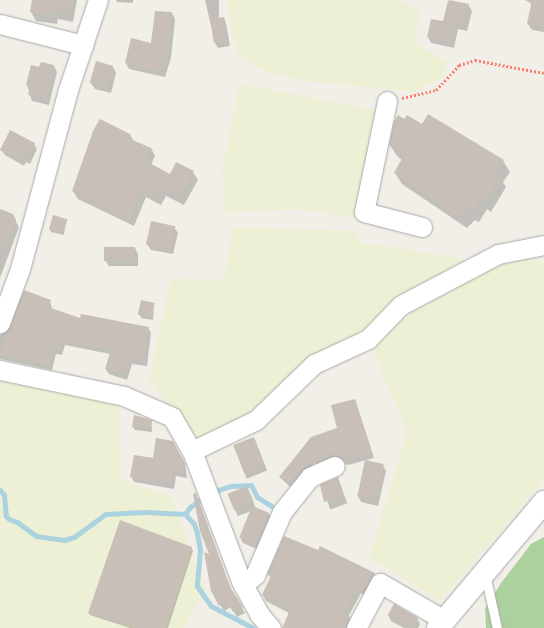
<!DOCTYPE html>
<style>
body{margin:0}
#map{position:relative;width:544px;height:628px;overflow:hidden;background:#f2efe9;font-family:Quicksand,sans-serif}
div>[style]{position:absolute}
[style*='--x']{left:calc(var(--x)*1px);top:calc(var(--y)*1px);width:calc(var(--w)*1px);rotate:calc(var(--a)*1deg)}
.farmland>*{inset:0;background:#eef0d5}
.forest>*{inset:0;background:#add19e}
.shadow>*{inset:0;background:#0003;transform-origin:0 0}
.stream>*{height:5px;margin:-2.5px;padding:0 2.5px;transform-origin:2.5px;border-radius:2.5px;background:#aad3df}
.building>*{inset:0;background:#c7bfb8;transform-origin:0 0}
.path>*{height:2.5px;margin-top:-1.25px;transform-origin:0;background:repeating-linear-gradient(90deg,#fa8072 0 2px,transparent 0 4px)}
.roads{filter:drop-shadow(0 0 1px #a9a9a9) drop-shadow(0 0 1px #a9a9a9)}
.service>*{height:9px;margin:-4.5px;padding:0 4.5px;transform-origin:4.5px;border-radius:4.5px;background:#fff}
.minor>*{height:19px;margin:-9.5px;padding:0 9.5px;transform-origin:9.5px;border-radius:9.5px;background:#fff}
.tertiary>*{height:22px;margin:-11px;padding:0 11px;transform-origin:11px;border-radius:11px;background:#fff}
span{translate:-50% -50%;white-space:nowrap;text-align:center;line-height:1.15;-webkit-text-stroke:3px #fff;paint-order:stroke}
</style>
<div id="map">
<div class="farmland">
<div style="clip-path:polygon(226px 0,400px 0,419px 10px,415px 43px,447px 61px,445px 77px,414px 92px,305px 81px,264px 72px,236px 51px)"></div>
<div style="clip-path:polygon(239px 84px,382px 111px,357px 218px,296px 209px,226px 213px,222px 174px)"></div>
<div style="clip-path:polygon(233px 227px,356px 231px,361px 242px,465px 259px,249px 419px,200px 440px,149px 380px,171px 278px,224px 281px)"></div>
<div style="clip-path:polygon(521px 255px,544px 262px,544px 480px,440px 601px,369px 558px,407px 432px,372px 348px,438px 291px)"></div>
<div style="clip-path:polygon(0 382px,118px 401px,121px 480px,172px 496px,206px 591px,183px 628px,0 628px)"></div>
</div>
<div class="forest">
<div style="clip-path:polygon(544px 537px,544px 628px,486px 628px,485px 609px,501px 583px,531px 544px)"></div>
</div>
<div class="shadow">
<div style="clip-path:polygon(33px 0,77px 0,73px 22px,58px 19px,57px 24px,36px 21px,31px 12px)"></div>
<div style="clip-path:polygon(116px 0,133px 0,133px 3px,117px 2px)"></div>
<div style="clip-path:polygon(205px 0,219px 0,219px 19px,224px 18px,226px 23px,230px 46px,218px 48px,215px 43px)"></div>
<div style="clip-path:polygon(525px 0,544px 0,544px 32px,532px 30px,528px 24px,532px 4px)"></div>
<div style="clip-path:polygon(448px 1px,468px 5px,472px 11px,467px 31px,458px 29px,454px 48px,431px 43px,428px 37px,443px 22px)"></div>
<div style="clip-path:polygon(172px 13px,175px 19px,171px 58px,165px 77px,129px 69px,126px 63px,152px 44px)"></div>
<div style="clip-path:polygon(41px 63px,54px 66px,57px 72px,49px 105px,32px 101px,27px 85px)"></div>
<div style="clip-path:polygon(113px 67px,116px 73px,111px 93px,95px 89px,91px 83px)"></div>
<div style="clip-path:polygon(404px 120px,503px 161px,510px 172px,503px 182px,506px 187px,491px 212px,487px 209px,479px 222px,475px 220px,467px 228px,402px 184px,395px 173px,402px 160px,397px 156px,390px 145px)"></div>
<div style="clip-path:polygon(130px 134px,134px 142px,151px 148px,155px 156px,151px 165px,170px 175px,193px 172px,198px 180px,184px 205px,166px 196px,161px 205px,146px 197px,134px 226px,78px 199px,73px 191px)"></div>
<div style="clip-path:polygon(34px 144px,37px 149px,30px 164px,26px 162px,24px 166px,5px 155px,1px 150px)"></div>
<div style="clip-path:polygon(0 211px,12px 215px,19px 227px,0 278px)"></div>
<div style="clip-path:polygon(66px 220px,64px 235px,51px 232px,50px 229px)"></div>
<div style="clip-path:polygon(174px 227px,178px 233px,173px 254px,151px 250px,147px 244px)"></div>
<div style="clip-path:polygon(135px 248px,138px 254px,138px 266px,109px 266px,105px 260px)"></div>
<div style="clip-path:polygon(50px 301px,52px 309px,81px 320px,148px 328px,151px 333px,147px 366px,132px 364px,127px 380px,109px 374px,106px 369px,110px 354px,65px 345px,62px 355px,56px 354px,52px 370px,0 359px,0 335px)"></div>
<div style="clip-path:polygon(154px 304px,153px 320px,141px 318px,140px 315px)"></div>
<div style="clip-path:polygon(355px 400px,374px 458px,348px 465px,340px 460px,318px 468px,315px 463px,293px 490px,280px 477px,338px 429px)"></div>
<div style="clip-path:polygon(151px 421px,152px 432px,135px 430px,133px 427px)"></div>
<div style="left:254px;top:438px;width:35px;height:22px;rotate:68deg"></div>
<div style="clip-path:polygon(173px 442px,185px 463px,187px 478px,176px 476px,174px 489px,134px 482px,131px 476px,154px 460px)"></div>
<div style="clip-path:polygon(366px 461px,383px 465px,386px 471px,378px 506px,361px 502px,358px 496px)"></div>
<div style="left:338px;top:478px;width:27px;height:18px;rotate:70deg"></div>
<div style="clip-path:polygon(250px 493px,256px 509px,269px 514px,272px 520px,259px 550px,243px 543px,240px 537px,251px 511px,238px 516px,235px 510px)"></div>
<div style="clip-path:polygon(196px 495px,232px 592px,245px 613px,237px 617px,231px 607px,224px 611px,212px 591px,211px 556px)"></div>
<div style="clip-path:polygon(320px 547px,374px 574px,378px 580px,366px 597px,361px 593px,348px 617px,352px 623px,351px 628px,285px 628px,289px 613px,266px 601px,263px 595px,271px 578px,268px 574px,319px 551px)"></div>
<div style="clip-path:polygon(191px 548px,193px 551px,168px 628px,130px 628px,90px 615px,89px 613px)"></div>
<div style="clip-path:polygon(388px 615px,417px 618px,420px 624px,418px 628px,404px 628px,391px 621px)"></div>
</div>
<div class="stream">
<div style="--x:0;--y:490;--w:6;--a:51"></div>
<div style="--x:4;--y:495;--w:21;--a:85"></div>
<div style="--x:6;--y:516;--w:4;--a:45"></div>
<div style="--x:9;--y:519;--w:9;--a:21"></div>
<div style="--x:17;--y:522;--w:24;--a:36"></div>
<div style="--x:36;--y:536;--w:28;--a:8"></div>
<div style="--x:64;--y:540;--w:10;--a:-17"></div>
<div style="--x:74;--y:537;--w:39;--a:-36"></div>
<div style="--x:106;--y:514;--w:39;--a:-3"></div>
<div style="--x:145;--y:512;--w:40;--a:2.9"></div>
<div style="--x:185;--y:514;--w:13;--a:48"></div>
<div style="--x:194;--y:524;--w:9;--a:72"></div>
<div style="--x:197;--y:533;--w:17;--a:80"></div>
<div style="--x:200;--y:550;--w:36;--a:95"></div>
<div style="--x:197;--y:586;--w:24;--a:55"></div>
<div style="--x:211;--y:606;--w:47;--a:27.6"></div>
<div style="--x:212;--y:492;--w:20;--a:-18"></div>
<div style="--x:231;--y:486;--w:20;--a:-3"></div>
<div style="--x:251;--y:485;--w:13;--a:63"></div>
<div style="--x:257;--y:497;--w:19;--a:32"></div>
<div style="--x:185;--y:514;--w:9;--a:-54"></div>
<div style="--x:190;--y:507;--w:18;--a:-34"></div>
</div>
<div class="building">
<div style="clip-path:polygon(32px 0,71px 0,68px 13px,53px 10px,52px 16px,30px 12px)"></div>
<div style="clip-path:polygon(449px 0,469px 4px,464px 26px,455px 24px,451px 43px,427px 37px,431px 19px,443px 21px)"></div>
<div style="clip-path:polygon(532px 0,544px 0,544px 28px,527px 24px)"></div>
<div style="clip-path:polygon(155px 11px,172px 12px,168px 52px,162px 72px,125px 63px,131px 38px,151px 43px)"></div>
<div style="left:224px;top:17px;width:24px;height:14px;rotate:81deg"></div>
<div style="left:96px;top:61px;width:18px;height:23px;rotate:16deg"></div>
<div style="clip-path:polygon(41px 62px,54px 65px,46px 99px,28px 95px,30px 86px,26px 85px,31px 65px,39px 67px)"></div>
<div style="clip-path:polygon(428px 114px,504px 160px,496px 172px,500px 175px,485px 201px,480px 198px,472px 212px,468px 210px,460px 217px,394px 173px,404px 155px,389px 145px,394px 122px,398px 115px,404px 119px,407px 115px,422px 124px)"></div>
<div style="clip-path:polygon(100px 119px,130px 134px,128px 138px,151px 148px,146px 161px,170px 174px,176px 162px,194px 171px,179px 198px,162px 189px,156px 198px,141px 190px,130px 219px,72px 191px,93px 131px)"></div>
<div style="clip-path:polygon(10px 130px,35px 143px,27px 158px,23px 157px,21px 161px,0 150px)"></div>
<div style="clip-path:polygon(0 209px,13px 214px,16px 220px,1px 261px)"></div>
<div style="left:53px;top:215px;width:15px;height:15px;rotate:16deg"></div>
<div style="left:151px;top:221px;width:25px;height:24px;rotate:12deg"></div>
<div style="left:104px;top:247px;width:31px;height:14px"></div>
<div style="clip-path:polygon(24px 290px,51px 300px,48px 307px,80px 318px,81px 314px,149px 327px,144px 361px,129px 359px,124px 375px,105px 369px,111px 350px,62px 341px,59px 350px,53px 349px,49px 366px,1px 355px,6px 332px)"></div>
<div style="left:141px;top:300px;width:14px;height:15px;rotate:12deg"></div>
<div style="clip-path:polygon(355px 399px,372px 452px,344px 460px,337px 455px,331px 456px,314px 463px,312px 458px,289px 485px,279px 477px,311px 437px,337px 428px,331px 405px)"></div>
<div style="clip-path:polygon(134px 415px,152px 420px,151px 429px,132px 427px)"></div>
<div style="left:254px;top:437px;width:30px;height:22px;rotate:69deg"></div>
<div style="clip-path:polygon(156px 438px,173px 441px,185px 464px,184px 472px,173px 471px,171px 483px,130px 477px,134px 455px,153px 458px)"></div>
<div style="left:365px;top:460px;width:19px;height:37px;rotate:12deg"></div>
<div style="clip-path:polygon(338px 477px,344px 497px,324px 502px,320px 485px)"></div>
<div style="left:247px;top:486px;width:18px;height:21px;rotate:68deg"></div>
<div style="clip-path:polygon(196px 493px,230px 587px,243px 607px,233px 612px,227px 601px,219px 606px,211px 591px,204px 552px,209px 554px,200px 531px,193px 494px)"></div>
<div style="left:252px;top:506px;width:18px;height:34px;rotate:22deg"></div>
<div style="clip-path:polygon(120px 520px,192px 547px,166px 628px,135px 628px,88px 613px)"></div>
<div style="clip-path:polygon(284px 536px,318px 550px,320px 546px,375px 573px,363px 592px,357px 588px,344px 613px,350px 617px,345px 628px,282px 628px,290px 610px,262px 595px,271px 576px,267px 574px)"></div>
<div style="left:394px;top:604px;width:28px;height:13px;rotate:30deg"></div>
</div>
<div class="path">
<div style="--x:402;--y:98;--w:35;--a:-13"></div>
<div style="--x:436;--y:90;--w:34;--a:-47"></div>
<div style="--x:459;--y:65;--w:17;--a:-17"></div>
<div style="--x:475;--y:60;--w:70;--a:10.7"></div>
</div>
<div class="roads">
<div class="service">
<div style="--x:485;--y:574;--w:55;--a:77.5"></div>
</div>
<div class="minor">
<div style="--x:0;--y:24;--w:86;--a:14.2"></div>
<div style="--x:387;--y:101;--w:113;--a:101.7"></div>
<div style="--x:364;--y:212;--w:60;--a:14.5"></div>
<div style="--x:0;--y:323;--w:58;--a:-69.7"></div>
<div style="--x:20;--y:269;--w:185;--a:-75"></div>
<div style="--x:68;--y:90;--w:95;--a:-71.6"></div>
<div style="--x:0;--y:370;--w:127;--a:11.8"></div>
<div style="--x:124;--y:396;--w:52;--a:23.6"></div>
<div style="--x:172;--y:417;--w:39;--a:60"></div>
<div style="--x:192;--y:451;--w:139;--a:69.3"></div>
<div style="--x:241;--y:581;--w:39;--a:61"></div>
<div style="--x:260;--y:615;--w:17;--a:50"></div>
<div style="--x:192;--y:451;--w:71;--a:-25.8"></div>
<div style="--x:256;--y:420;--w:81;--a:-44"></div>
<div style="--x:314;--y:364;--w:60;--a:-24.8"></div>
<div style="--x:368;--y:339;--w:47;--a:-45.9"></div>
<div style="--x:401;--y:305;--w:110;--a:-27.7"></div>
<div style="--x:498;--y:254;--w:47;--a:-11.1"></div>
<div style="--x:243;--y:585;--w:16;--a:-40"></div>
<div style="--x:255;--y:575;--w:69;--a:-66.8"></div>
<div style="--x:282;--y:512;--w:45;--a:-51.3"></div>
<div style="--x:310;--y:477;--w:27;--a:-24"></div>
<div style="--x:356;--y:628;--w:51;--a:-61.9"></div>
<div style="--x:380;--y:583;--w:74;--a:30"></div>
</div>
<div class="tertiary">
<div style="--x:438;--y:628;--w:165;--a:-49.9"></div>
</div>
</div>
</div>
